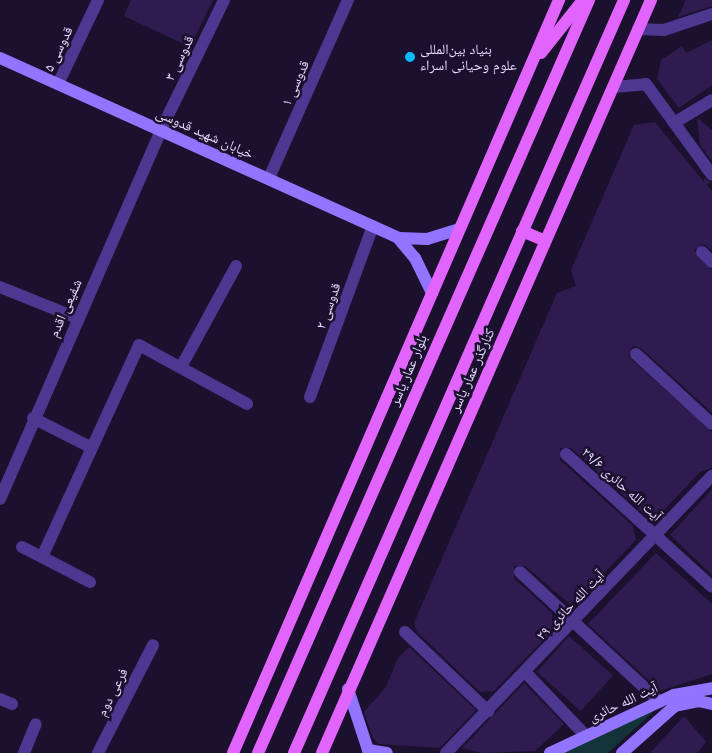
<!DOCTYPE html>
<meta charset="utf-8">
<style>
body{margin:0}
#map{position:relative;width:712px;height:753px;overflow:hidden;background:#1b102e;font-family:Inter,"Noto Naskh Arabic",sans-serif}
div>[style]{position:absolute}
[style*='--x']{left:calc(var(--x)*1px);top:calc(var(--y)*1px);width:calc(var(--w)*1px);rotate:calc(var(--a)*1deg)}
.green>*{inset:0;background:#123338}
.building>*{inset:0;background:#2f1b50;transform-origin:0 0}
.minor>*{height:12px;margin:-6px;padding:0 6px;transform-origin:6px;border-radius:6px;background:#4c3890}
.secondary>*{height:12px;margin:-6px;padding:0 6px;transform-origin:6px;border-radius:6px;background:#9174ff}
.primary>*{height:12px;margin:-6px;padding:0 6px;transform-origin:6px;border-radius:6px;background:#e164ff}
.dots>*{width:14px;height:14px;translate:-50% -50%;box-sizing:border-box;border:2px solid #1b102e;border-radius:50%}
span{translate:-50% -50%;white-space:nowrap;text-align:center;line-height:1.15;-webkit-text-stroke:5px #1b102e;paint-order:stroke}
.street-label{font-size:14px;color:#e7ddff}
.poi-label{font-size:14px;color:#e7ddff}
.left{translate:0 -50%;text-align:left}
</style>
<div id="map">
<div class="green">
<div style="clip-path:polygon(648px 711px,653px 712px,608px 753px,563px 753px)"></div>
</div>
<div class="building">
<div style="clip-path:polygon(131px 0,213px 0,190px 47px,124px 16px)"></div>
<div style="clip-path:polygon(686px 0,712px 0,712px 6px,678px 17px)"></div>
<div style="clip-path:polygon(712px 40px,712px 85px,679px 108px,657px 79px,661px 60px,682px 46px,686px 53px)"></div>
<div style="clip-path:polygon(697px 118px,712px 130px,712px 161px,700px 145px)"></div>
<div style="clip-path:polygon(655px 122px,704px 182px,704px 178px,712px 183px,706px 184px,712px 191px,712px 251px,704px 244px,694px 250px,712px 270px,712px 413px,641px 348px,633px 346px,628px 356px,712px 432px,712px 468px,700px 472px,653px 522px,571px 448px,560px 448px,560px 460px,633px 526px,636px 540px,572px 606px,525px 566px,514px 566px,514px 578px,552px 613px,552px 631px,494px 691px,480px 692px,417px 632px,414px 623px,557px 293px,576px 286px,571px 270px,634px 125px)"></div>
<div style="clip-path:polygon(712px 489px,712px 575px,670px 535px)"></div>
<div style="clip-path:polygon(656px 553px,712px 604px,712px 674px,660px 691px,588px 624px)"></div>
<div style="left:569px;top:636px;width:59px;height:48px;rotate:42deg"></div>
<div style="clip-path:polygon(409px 647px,476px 710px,440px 748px,379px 744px,373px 738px,364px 712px,386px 687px,398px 658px)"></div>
<div style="clip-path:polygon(524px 683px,564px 724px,535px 751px,482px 753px,462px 748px)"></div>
<div style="clip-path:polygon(684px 716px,706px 742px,697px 753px,650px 753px)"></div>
</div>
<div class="minor">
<div style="--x:638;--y:29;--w:26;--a:2"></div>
<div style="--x:664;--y:30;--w:51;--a:-18.4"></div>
<div style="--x:58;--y:84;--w:93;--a:-64.5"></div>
<div style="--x:614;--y:87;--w:32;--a:-5"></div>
<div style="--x:646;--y:84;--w:112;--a:54"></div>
<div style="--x:674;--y:123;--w:44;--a:-31.2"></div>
<div style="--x:269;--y:178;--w:195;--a:-66.1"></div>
<div style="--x:702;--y:252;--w:14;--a:45"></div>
<div style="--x:0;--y:287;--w:83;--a:21.9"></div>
<div style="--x:636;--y:354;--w:103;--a:42.6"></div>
<div style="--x:181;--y:367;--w:115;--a:-61.4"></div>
<div style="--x:310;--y:397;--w:182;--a:-69.8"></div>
<div style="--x:33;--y:418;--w:66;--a:27"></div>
<div style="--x:566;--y:454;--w:197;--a:42.3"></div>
<div style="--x:0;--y:499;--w:403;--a:-66.4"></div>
<div style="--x:161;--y:130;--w:144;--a:-64.1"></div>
<div style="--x:22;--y:547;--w:22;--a:27"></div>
<div style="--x:520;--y:572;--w:191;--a:42.9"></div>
<div style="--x:90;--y:582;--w:54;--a:-152.5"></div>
<div style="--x:42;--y:557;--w:233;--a:-65.4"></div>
<div style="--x:139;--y:345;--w:123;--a:28.6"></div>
<div style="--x:405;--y:632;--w:115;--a:43.6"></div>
<div style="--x:526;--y:673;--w:87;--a:46.4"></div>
<div style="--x:0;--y:699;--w:13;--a:23"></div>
<div style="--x:24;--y:753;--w:31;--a:-68"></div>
<div style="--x:98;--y:753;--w:121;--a:-63"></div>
<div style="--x:446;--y:753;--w:384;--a:-46.2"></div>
</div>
<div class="secondary">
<div style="--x:0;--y:58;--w:437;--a:24.3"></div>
<div style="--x:398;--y:238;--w:26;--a:50"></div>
<div style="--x:415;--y:258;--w:39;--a:64"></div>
<div style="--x:398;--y:238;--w:29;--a:2"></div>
<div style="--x:427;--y:239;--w:34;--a:-17"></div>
<div style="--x:348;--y:689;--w:64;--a:71.8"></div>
<div style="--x:368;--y:750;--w:19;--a:9"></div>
<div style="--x:550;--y:753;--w:137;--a:-25.1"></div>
<div style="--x:674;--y:695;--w:39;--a:-10"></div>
<div style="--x:622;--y:753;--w:71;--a:-41.6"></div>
<div style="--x:675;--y:706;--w:24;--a:-12"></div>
<div style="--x:698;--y:701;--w:14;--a:12"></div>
</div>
<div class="primary">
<div style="--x:541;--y:53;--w:68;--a:-51.6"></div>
<div style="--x:522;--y:231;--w:25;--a:23"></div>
<div style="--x:233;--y:753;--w:821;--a:-66.59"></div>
<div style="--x:258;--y:753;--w:823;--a:-66.27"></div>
<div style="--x:294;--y:753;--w:822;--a:-66.33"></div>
<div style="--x:322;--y:753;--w:822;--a:-66.4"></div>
</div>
<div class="dots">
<div style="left:410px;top:57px;background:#09b9ff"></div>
</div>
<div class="street-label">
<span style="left:58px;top:49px;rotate:-64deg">قدوسی ۵</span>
<span style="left:179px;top:58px;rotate:-64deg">قدوسی ۳</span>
<span style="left:295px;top:83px;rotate:-66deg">قدوسی ۱</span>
<span style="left:205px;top:133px;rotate:24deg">خیابان شهید قدوسی</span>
<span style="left:328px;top:306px;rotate:-70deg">قدوسی ۲</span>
<span style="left:65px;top:308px;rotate:-66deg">شفیعی اقدم</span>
<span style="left:408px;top:370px;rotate:-67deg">بلوار عمار یاسر</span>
<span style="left:472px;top:370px;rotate:-66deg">کنارگذر عمار یاسر</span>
<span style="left:622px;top:484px;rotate:42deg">آیت الله حائری ۲۹/۶</span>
<span style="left:570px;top:605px;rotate:-46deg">آیت الله حائری ۲۹</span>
<span style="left:112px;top:692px;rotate:-63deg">فرعی دوم</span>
<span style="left:623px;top:702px;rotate:-25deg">آیت الله حائری</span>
</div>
<div class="poi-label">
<span class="left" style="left:420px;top:57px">بنیاد بین‌المللی<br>علوم وحیانی اسراء</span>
</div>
</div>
